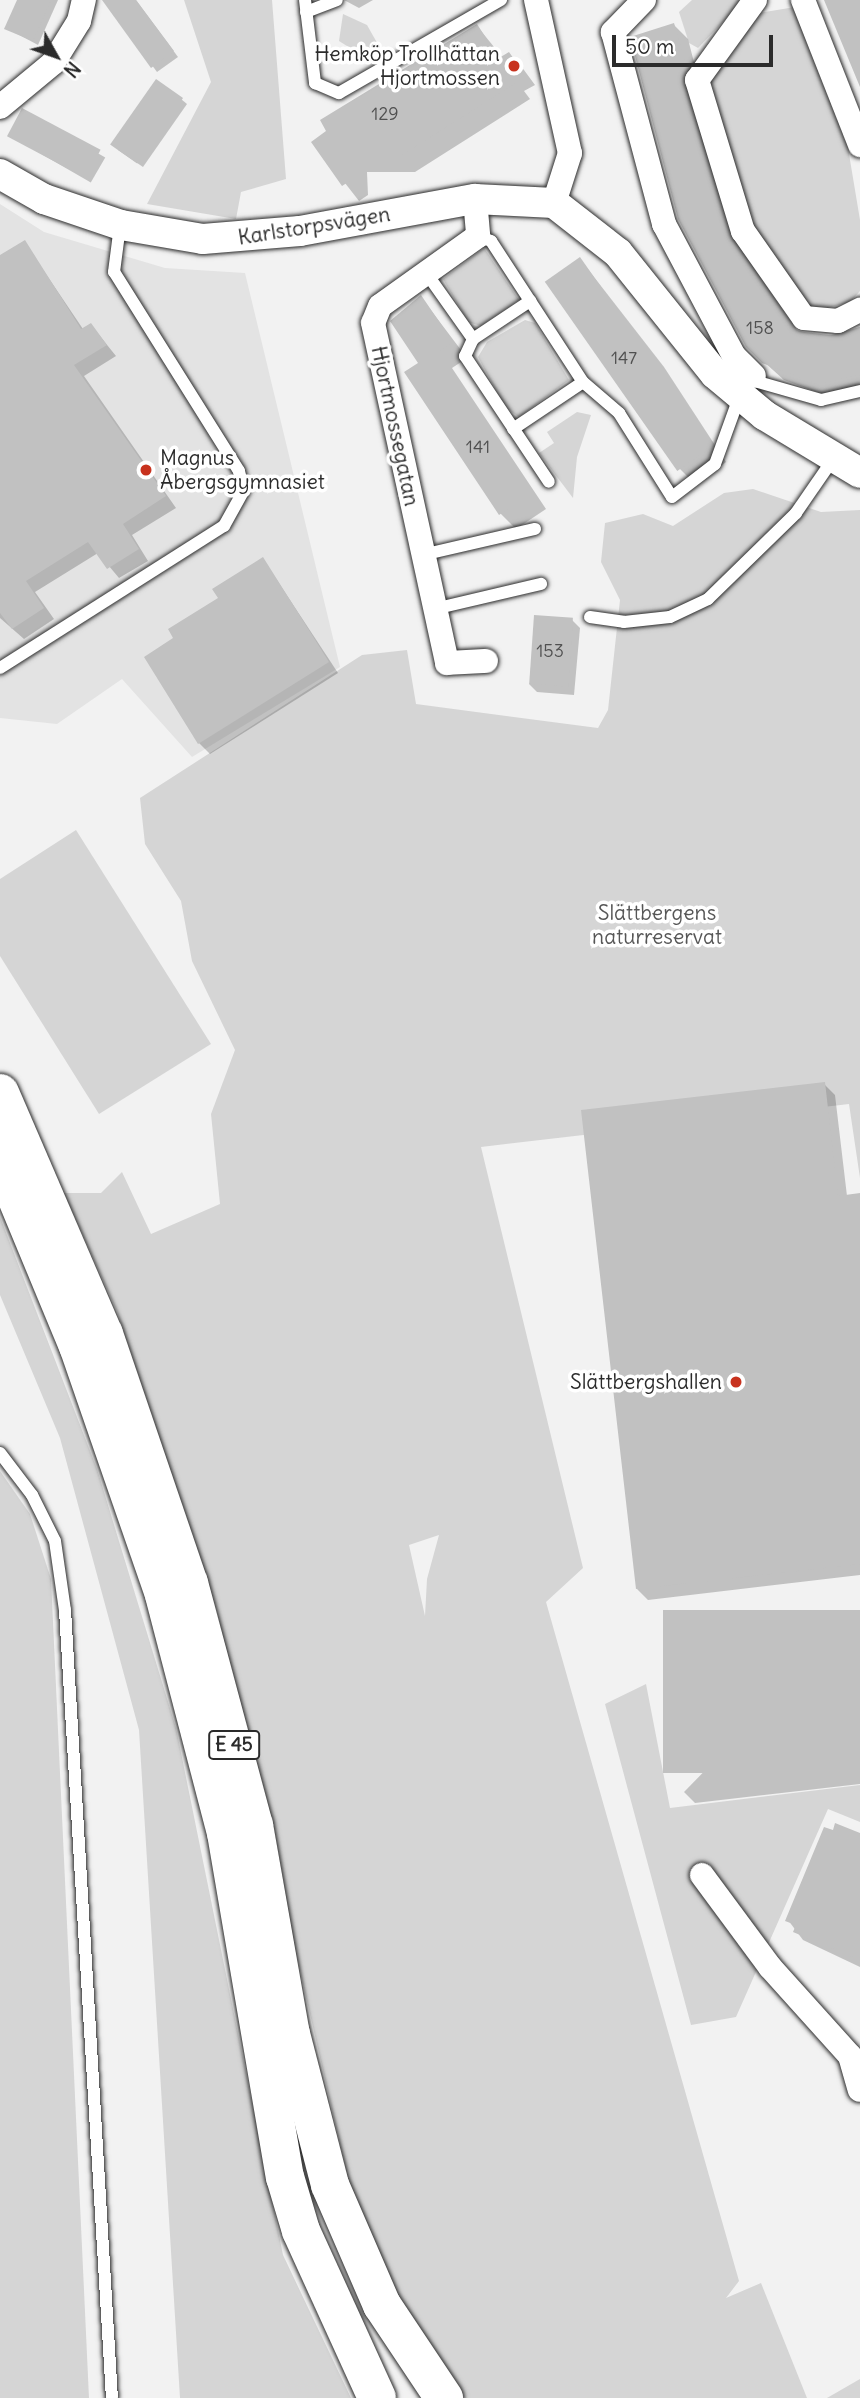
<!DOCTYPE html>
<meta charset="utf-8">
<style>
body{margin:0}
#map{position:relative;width:860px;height:2398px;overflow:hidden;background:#f2f2f2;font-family:Delius,sans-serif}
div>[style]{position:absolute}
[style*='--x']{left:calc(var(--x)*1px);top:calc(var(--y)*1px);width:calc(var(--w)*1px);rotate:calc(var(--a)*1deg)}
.built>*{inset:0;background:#e3e3e3}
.green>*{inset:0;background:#d5d5d5}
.shadow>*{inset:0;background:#0003;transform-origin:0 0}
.building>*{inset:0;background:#c1c1c1;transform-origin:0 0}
.roads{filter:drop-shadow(0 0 2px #2b2b2b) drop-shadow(0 0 2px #2b2b2b)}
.service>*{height:12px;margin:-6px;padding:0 6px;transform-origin:6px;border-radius:6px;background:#fff}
.minor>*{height:24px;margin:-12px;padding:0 12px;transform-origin:12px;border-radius:12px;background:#fff}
.tertiary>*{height:30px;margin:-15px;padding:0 15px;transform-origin:15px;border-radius:15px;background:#fff}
.trunk>*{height:38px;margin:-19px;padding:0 19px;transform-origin:19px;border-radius:19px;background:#fff}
.dots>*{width:19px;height:19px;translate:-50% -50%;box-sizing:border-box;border:4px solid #fff;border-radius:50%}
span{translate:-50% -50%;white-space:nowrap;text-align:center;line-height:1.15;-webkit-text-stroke:7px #fff;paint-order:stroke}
.number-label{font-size:18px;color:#505050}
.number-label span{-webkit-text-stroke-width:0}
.shield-label span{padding:2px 5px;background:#fff;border:2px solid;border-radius:5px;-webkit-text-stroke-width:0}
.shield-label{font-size:19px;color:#2b2b2b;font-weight:700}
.poi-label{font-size:21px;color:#2b2b2b}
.right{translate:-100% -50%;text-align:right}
.left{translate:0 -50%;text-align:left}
.street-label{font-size:21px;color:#2b2b2b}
.park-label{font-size:21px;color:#565656}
.north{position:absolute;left:21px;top:21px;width:70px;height:70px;-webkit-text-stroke:5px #fff;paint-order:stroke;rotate:130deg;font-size:19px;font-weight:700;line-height:28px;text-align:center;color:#2b2b2b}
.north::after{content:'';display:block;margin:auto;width:24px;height:32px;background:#2b2b2b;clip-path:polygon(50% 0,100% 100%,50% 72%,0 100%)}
.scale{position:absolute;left:612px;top:35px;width:161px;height:32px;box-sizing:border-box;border:4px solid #2b2b2b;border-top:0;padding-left:9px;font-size:21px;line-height:24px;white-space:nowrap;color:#2b2b2b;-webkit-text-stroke:5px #fff;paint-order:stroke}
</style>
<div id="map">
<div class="built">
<div style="clip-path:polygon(0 204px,44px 232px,165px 268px,245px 273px,340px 667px,192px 757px,122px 679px,57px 724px,0 718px)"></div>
</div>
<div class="green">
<div style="clip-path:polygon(184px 0,272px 0,286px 179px,241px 192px,236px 219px,147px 204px,211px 82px)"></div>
<div style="clip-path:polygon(692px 0,744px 0,698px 48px,689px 43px,679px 12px)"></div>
<div style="clip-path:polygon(795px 7px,842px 112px,860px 220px,860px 291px,850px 302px,816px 311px,803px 309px,753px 226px,704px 76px,759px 13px)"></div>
<div style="clip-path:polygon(343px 14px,367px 25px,380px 48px,363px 56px,339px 41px)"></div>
<div style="clip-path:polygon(484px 248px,519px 300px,481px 326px,468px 322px,443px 279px)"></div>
<div style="clip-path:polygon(525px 320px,535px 323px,569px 380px,519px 417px,505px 407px,478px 357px,487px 342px)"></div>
<div style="clip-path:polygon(577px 412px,591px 415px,577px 457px,573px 498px,539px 453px,554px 443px,547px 432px)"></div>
<div style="clip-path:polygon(evenodd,753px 489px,821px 512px,860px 510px,860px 1178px,849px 1104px,481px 1147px,583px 1568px,546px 1602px,739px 2281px,726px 2298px,761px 2283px,807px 2398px,465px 2398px,412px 2327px,355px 2209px,217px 1611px,117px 1311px,64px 1193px,101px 1193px,122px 1172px,151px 1234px,220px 1204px,211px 1114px,235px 1050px,192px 961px,181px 901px,145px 844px,140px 798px,362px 655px,407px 650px,416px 704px,598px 728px,608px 710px,620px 600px,601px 562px,605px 523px,643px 514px,673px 526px,724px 493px,753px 489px,439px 1535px,427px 1579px,425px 1616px,409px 1545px,439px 1535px)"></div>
<div style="clip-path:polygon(76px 830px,211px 1044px,99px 1114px,0 956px,0 879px)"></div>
<div style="clip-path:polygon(0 1217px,97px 1469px,176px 1728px,283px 2255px,351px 2398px,180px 2398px,139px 1730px,60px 1438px,0 1295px)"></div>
<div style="clip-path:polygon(0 1471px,30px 1514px,51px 1579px,89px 2398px,0 2398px)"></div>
<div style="clip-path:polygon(646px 1684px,670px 1808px,860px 1785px,860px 1822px,828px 1809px,736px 2017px,691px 2025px,605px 1704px)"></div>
<div style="clip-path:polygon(860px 2379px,860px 2398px,827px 2398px)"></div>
</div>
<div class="shadow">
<div style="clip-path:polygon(19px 0,58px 0,38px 45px,6px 28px)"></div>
<div style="clip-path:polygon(104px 0,136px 0,178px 57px,157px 72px)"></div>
<div style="clip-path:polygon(344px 0,373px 0,359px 8px)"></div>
<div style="clip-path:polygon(674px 25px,688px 39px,743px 252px,797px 330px,821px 338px,860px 327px,860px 392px,833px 398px,784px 380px,763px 361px,680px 218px)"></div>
<div style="clip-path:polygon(477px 26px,503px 58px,509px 54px,524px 70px,535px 85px,524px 91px,530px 99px,415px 172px,367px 172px,368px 195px,359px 201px,313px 142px)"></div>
<div style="clip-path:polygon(181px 99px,187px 104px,143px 167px,118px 150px)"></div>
<div style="left:23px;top:110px;width:95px;height:29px;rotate:30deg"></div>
<div style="clip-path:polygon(25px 243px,83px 329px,91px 325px,116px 356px,84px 376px,176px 508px,132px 535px,148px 561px,119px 578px,98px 553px,35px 592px,54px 619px,24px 639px,0 618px,0 257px)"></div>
<div style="clip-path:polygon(580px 259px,664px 367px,726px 462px,696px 485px,680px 469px)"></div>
<div style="clip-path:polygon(421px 297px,467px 358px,452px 368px,546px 509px,516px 529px,501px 514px,420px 363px)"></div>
<div style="clip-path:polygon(263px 559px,338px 673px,210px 754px,199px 743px,176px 639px)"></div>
<div style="clip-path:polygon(572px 620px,580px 628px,574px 695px,537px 692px,529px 684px)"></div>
<div style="clip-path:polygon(824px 1084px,835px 1095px,847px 1196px,860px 1196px,860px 1575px,648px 1600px,637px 1589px)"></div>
<div style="clip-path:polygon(860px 1612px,860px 1784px,695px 1803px,684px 1792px)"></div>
<div style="clip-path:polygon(860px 1834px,860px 1967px,803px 1940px,788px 1920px)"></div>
</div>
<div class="building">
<div style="clip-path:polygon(17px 0,51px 0,33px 41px,4px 29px)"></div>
<div style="clip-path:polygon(102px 0,136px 0,174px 51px,151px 68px)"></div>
<div style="clip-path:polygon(824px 0,860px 0,860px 87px)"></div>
<div style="clip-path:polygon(674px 23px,687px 68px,683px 84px,731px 239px,796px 331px,837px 336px,860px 327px,860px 375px,817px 384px,762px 363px,746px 347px,678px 219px,630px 37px)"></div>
<div style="clip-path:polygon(477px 24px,499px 58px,509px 52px,521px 69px,510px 75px,516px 83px,399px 157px,353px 157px,353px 179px,342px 186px,311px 142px,326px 131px,320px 120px)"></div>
<div style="left:156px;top:79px;width:33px;height:80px;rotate:35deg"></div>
<div style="left:22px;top:108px;width:89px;height:32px;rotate:28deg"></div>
<div style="clip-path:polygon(25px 240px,81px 329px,91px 323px,107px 345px,74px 365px,166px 496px,123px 524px,139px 549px,107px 569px,88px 542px,26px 581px,44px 608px,12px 629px,0 613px,0 255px)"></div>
<div style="left:580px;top:257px;width:231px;height:43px;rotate:55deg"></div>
<div style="clip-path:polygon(421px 295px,453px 342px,438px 352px,532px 493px,499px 515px,404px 372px,418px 363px,390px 321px)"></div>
<div style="clip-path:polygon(263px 557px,329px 662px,198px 744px,144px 657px,173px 638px,168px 629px,218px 598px,212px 589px)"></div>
<div style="left:534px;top:615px;width:39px;height:69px;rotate:4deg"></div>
<div style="clip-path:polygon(825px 1082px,838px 1196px,860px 1193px,860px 1564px,636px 1589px,581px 1110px)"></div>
<div style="left:860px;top:1610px;width:163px;height:197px;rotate:90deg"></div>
<div style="clip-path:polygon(835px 1823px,860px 1833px,860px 1960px,793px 1932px,796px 1925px,785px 1921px,824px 1827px,833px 1830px)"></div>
</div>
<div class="roads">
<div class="service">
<div style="--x:305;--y:0;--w:84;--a:83.1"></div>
<div style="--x:315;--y:83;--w:26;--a:23"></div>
<div style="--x:339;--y:93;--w:187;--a:-29.9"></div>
<div style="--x:306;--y:12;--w:33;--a:-21"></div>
<div style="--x:478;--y:236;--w:14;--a:21"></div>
<div style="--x:491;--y:241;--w:168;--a:56.9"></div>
<div style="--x:583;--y:382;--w:48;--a:40.7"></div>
<div style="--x:619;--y:413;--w:99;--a:57.8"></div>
<div style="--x:672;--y:497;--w:54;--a:-37.5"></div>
<div style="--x:715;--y:464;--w:73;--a:-70.1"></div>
<div style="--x:427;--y:274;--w:80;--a:54.7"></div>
<div style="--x:473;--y:339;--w:19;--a:115"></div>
<div style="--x:465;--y:356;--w:151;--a:56.3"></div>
<div style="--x:473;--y:339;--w:69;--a:-33.7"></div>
<div style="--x:751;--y:380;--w:73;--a:15.9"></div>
<div style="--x:821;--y:400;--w:40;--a:-13"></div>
<div style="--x:513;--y:429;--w:84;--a:-33.9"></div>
<div style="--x:422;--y:555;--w:116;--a:-13"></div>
<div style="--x:434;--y:609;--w:110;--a:-13.2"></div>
<div style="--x:590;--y:617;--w:34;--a:8"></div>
<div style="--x:624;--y:622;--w:46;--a:-6.2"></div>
<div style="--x:670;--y:617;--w:42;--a:-25.3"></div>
<div style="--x:708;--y:599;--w:123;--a:-44.3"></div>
<div style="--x:796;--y:513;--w:67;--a:-55.4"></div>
<div style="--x:0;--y:668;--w:265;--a:-32.4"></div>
<div style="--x:224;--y:526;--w:41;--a:-60.9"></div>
<div style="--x:244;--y:490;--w:20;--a:-105"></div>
<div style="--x:239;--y:471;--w:235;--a:-122.1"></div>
<div style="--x:114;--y:272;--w:46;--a:-82.6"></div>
<div style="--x:0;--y:1453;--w:53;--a:52.7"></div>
<div style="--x:32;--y:1495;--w:51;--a:63.4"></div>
<div style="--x:55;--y:1541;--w:70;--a:81.8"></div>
<div style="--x:65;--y:1610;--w:789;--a:86.59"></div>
</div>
<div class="minor">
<div style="--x:536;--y:0;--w:157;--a:77.5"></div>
<div style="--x:570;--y:153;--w:52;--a:107.7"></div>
<div style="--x:644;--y:0;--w:45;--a:134.1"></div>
<div style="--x:613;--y:32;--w:199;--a:75.1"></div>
<div style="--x:664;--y:224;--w:149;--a:62.1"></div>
<div style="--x:734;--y:356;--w:28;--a:45"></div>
<div style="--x:755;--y:0;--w:99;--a:125.9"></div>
<div style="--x:697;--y:80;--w:158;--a:73.1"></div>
<div style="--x:743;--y:231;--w:106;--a:55"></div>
<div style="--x:804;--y:318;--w:34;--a:5"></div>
<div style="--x:838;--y:321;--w:25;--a:-27"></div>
<div style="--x:803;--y:0;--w:156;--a:68.5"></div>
<div style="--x:0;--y:107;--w:69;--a:-39.7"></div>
<div style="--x:53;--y:63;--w:49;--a:-58.2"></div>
<div style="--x:79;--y:21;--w:22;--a:-77"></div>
<div style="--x:475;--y:199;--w:37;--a:85"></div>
<div style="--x:478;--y:236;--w:120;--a:144.5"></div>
<div style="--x:380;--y:306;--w:18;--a:112"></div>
<div style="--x:373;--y:323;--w:348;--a:77.7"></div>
<div style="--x:447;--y:663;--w:39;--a:-3"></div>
<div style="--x:702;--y:1875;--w:114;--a:53.5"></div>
<div style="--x:770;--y:1967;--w:120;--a:48"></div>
<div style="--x:850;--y:2056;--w:35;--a:74"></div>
</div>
<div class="tertiary">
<div style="--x:0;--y:174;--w:51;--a:29.6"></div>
<div style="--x:44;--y:199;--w:81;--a:18.7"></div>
<div style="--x:121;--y:225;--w:83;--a:9.7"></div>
<div style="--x:203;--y:239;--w:97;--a:-4.7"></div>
<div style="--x:300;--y:231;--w:178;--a:-10.4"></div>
<div style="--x:475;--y:199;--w:79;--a:2.9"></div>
<div style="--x:554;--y:203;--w:81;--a:38"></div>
<div style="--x:618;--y:253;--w:155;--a:51.3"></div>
<div style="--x:715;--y:374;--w:64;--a:39.9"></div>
<div style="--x:764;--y:415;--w:112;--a:31.1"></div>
</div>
<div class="trunk">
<div style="--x:0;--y:1093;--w:262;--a:66.7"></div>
<div style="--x:104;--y:1334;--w:263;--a:71.2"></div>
<div style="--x:189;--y:1583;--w:251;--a:75"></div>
<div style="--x:254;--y:1825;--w:212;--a:80"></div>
<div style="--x:291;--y:2034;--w:156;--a:75.5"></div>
<div style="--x:330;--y:2185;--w:131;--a:66.6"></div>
<div style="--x:382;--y:2305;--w:112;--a:56.3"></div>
<div style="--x:0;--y:1158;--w:204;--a:67.5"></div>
<div style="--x:78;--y:1346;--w:263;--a:70.9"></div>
<div style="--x:164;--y:1595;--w:246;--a:75.4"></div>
<div style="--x:226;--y:1833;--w:349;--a:80.3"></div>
<div style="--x:285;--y:2177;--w:56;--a:73.5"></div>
<div style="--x:301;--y:2231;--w:183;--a:65.5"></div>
</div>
</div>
<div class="dots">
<div style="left:514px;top:66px;background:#c8321e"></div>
<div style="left:146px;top:470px;background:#c8321e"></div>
<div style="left:736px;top:1382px;background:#c8321e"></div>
</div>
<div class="number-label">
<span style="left:385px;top:114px">129</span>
<span style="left:760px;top:328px">158</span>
<span style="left:624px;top:358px">147</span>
<span style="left:478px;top:447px">141</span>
<span style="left:550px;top:651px">153</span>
</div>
<div class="shield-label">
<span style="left:234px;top:1745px">E 45</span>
</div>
<div class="poi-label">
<span class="right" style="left:500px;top:66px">Hemköp Trollhättan<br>Hjortmossen</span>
<span class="left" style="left:160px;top:470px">Magnus<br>Åbergsgymnasiet</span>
<span class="right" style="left:722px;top:1382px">Slättbergshallen</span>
</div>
<div class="street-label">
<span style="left:314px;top:226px;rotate:-9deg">Karlstorpsvägen</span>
<span style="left:395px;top:426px;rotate:78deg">Hjortmossegatan</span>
</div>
<div class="park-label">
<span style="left:657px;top:925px">Slättbergens<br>naturreservat</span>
</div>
<div class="north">N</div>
<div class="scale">50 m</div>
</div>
